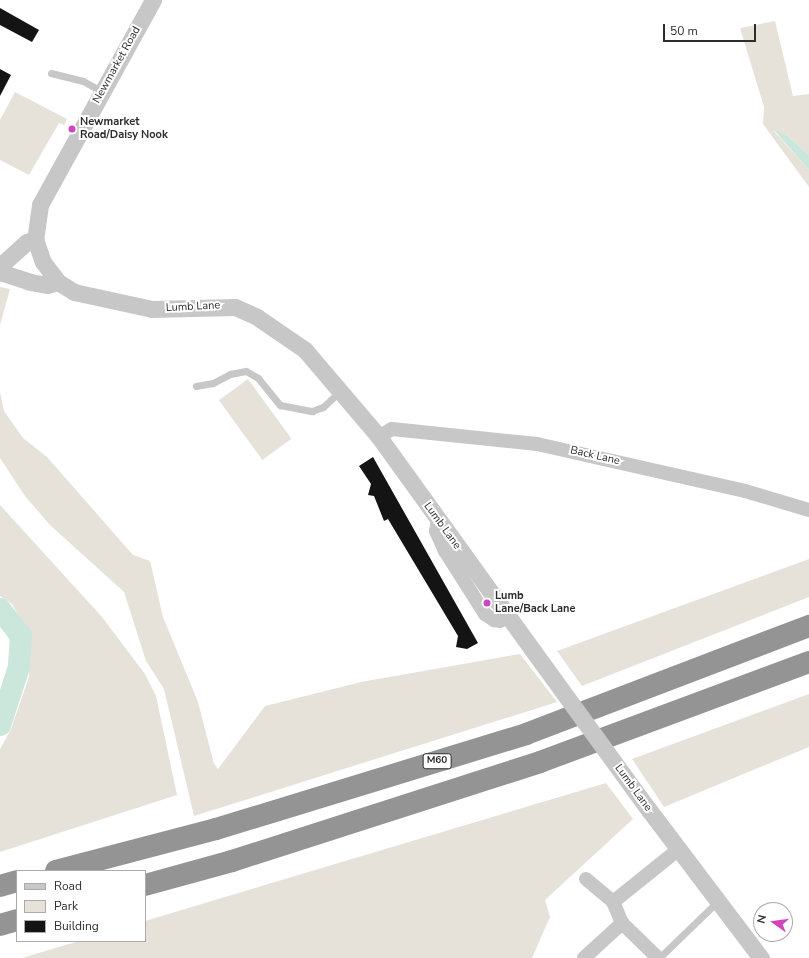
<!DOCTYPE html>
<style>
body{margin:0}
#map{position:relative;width:809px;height:958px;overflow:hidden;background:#fff;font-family:"Nunito Sans",sans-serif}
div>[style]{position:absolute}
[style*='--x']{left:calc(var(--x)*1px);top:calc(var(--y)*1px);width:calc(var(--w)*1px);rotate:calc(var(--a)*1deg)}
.green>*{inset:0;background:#e6e2da;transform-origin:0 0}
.water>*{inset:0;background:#cbe7db}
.river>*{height:22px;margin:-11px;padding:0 11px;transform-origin:11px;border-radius:11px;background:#cbe7db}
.building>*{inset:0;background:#141414}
.service>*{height:7px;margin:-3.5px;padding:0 3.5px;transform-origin:3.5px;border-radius:3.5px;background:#c7c7c7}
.minor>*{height:14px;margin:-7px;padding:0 7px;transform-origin:7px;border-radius:7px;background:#c7c7c7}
.tertiary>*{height:17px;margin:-8.5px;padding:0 8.5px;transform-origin:8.5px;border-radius:8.5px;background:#c7c7c7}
.motorway>*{height:22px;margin:-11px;padding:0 11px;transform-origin:11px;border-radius:11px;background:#949494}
.tertiary-bridge>*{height:17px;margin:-8.5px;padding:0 8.5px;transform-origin:8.5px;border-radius:8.5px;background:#c7c7c7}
.dots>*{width:11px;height:11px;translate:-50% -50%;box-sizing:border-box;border:2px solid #fff;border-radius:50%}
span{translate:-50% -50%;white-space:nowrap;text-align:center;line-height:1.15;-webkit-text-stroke:4px #fff;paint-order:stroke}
.shield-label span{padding:1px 3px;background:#fff;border:1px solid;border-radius:3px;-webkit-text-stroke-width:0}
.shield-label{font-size:10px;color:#2d2d2d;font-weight:700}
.street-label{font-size:11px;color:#2d2d2d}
.poi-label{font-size:11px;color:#2d2d2d;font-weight:700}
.left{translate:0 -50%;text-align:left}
.legend{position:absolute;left:16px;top:870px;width:130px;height:72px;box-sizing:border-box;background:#fff;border:1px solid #ababab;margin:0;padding:5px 7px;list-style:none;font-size:12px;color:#2d2d2d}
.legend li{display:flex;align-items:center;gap:8px;height:20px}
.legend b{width:20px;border:1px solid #ababab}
.north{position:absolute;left:753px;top:902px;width:40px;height:40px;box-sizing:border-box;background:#fff;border:1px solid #ababab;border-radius:50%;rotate:284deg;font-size:11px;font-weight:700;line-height:16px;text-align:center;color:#2d2d2d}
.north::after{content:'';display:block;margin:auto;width:14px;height:18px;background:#d044c0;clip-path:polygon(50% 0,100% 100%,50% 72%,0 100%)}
.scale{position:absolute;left:663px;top:24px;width:93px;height:18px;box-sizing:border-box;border:2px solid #2d2d2d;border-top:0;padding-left:5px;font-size:12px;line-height:14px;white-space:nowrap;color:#2d2d2d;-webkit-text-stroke:3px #fff;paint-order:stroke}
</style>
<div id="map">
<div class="green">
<div style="clip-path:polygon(775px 21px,793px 96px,809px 94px,809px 155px,788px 136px,773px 130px,809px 170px,809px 187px,763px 124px,764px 107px,740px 28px)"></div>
<div style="clip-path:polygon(15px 92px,67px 119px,64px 125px,59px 123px,29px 175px,0 160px,0 120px)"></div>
<div style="clip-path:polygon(0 287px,10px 289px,0 325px)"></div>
<div style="left:248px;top:379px;width:74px;height:36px;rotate:54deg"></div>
<div style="clip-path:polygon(0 392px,4px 411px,23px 438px,47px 457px,133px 555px,150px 561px,163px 617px,198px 702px,214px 764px,218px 769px,265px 706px,361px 682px,520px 654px,557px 702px,194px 816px,164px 689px,146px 661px,124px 592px,50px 525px,25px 496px,0 458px)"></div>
<div style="clip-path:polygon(0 505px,102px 617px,145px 674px,156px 696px,177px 795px,0 852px,0 749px,11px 729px,29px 677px,30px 635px,12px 604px,0 596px)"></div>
<div style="clip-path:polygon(809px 559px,809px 597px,582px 686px,557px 651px)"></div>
<div style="clip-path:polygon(809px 694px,809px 747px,664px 807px,632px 759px)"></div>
<div style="clip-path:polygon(606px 783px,633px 819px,545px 900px,550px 917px,532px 958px,22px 958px,79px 941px,145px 941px,145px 921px)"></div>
</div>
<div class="water">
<div style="clip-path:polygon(773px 129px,788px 136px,809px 155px,809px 170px)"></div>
</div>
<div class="river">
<div style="--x:0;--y:609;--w:34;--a:52"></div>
<div style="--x:21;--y:636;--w:31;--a:94"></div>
<div style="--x:19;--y:667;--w:61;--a:108.1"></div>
</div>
<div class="building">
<div style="clip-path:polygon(0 8px,39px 30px,32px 42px,0 25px)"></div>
<div style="clip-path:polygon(0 69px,11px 75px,0 96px)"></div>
<div style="clip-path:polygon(373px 457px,478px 643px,467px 649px,456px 647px,458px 636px,388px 519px,384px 521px,374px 496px,368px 495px,371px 484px,359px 466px)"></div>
</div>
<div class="service">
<div style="--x:51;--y:73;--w:33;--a:14"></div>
<div style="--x:83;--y:81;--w:23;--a:29"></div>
<div style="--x:196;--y:386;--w:17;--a:-10"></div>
<div style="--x:213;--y:383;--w:19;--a:-28"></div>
<div style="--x:230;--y:374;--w:16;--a:-11"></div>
<div style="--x:246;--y:371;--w:14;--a:30"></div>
<div style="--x:258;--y:378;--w:35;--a:51"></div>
<div style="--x:280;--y:405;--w:33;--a:11"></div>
<div style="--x:312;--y:411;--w:12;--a:-20"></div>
<div style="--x:323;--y:407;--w:23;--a:-43"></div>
<div style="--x:659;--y:958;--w:82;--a:-44"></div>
</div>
<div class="minor">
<div style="--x:379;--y:437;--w:15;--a:-32"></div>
<div style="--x:392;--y:429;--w:146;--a:5.9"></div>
<div style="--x:537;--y:444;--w:213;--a:12.7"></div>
<div style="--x:745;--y:491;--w:67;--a:16.5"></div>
<div style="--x:438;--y:521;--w:10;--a:101"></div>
<div style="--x:436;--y:531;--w:22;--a:66"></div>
<div style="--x:445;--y:551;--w:75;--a:57.6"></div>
<div style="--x:485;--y:614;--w:11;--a:34"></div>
<div style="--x:494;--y:620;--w:6;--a:9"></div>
<div style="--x:500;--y:621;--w:9;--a:-41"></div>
<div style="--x:586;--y:879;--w:35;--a:40"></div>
<div style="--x:613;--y:902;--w:85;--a:-38.8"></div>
<div style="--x:622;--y:923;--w:50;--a:44.2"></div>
<div style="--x:584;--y:958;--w:52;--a:-42.6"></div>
<div style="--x:622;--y:923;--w:23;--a:-113"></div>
</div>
<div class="tertiary">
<div style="--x:153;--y:0;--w:234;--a:118.9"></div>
<div style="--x:40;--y:205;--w:34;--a:98"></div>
<div style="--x:35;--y:239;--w:24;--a:71"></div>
<div style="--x:43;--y:262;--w:25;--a:53"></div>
<div style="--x:58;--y:282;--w:19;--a:32"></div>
<div style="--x:74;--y:292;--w:80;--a:12.3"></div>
<div style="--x:152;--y:309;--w:83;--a:-1.4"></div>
<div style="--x:235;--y:307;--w:24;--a:24"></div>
<div style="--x:257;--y:317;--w:58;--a:34.5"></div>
<div style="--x:305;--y:350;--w:114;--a:49.6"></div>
<div style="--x:379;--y:437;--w:265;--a:54.2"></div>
<div style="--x:0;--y:266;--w:36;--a:-42"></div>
<div style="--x:27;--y:242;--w:9;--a:-21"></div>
<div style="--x:0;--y:269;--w:5;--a:53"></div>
<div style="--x:3;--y:273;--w:28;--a:18"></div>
<div style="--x:30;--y:282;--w:17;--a:10"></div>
<div style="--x:47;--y:285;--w:11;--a:-15"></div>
<div style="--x:649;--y:810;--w:186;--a:52.9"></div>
</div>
<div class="motorway">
<div style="--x:56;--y:871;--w:165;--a:-14.7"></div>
<div style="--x:216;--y:829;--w:324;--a:-17"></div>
<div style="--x:526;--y:734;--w:303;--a:-20.9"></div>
<div style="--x:145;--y:885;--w:90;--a:-15.4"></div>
<div style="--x:232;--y:861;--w:324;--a:-17.8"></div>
<div style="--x:540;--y:762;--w:287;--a:-20.4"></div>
<div style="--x:0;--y:886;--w:18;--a:-16"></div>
<div style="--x:0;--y:925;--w:18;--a:-16"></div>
</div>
<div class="tertiary-bridge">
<div style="--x:534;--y:652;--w:195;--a:54"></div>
</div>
<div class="dots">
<div style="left:72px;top:129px;background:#d044c0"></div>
<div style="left:487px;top:603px;background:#d044c0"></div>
</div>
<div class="shield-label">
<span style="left:437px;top:761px">M60</span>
</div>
<div class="street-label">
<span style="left:117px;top:65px;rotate:-61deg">Newmarket Road</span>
<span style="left:193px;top:307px;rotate:-3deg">Lumb Lane</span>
<span style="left:595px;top:456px;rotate:13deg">Back Lane</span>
<span style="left:442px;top:526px;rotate:54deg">Lumb Lane</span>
<span style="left:633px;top:788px;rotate:54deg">Lumb Lane</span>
</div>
<div class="poi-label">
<span class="left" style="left:80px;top:129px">Newmarket<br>Road/Daisy Nook</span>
<span class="left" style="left:495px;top:603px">Lumb<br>Lane/Back Lane</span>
</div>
<ul class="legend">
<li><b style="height:5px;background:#c7c7c7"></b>Road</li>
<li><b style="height:11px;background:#e6e2da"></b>Park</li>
<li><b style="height:11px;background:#141414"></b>Building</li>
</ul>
<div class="north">N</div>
<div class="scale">50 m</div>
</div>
